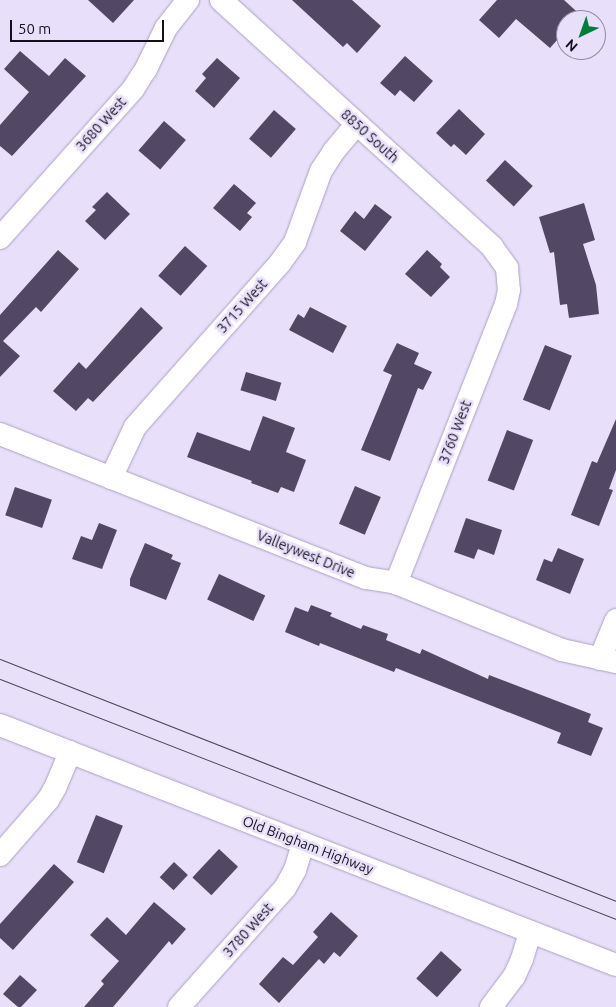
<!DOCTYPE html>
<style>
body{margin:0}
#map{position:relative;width:616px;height:1007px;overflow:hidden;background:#e8dffb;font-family:Ubuntu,sans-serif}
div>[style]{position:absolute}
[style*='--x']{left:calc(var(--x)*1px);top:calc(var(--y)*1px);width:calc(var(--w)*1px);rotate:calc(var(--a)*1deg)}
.building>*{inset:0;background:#524865;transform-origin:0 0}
.roads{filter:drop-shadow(0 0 1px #aba1c2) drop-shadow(0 0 1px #aba1c2)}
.minor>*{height:22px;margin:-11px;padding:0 11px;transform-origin:11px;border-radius:11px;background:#fff}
.tram>*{height:1px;margin:-0.5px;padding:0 0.5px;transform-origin:0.5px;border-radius:0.5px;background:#4d4858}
span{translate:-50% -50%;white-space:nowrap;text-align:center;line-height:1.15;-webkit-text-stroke:5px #e8dffb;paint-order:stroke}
.street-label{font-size:14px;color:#14101c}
.north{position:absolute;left:556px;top:10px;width:50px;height:50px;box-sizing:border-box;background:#e8dffb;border:1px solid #938ca2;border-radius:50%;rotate:222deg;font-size:14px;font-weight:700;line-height:20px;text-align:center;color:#14101c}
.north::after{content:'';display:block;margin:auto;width:18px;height:22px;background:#007f38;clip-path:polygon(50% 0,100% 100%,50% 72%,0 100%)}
.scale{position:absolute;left:10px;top:20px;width:154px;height:22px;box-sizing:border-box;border:2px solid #14101c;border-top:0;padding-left:6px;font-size:15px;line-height:18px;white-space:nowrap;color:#14101c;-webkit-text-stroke:4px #e8dffb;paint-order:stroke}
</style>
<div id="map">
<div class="building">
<div style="clip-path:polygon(88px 0,134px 0,113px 23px)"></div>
<div style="clip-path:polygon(292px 0,352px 0,381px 26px,357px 53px,347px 43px,343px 47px)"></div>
<div style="clip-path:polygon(497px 0,564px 0,586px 20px,566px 20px,566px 30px,550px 48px,516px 19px,499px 38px,479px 20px)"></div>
<div style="clip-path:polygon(20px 51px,49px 76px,65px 58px,86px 76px,12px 156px,0 146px,0 125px,29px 92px,4px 69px)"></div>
<div style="clip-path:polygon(405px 56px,433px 81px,414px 102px,400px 90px,395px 96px,380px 83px)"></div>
<div style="clip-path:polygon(217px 58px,240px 78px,214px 108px,195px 91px,206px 78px,202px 74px)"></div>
<div style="clip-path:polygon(459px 109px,485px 134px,466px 155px,454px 144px,451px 147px,436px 133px)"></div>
<div style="left:274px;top:110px;width:29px;height:38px;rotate:41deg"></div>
<div style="left:164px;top:121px;width:29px;height:39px;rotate:41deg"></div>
<div style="left:505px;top:160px;width:38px;height:28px;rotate:43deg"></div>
<div style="clip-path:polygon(234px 184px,256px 203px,247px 213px,252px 217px,240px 231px,213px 208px)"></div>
<div style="clip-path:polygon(107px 192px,130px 214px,105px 240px,85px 221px,96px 210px,92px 207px)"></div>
<div style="clip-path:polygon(584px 203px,595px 240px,583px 244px,596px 285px,599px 314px,569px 318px,567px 304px,560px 305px,554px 252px,550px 253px,539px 217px)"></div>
<div style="clip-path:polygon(375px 204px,392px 217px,365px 251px,340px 231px,355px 211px,364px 219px)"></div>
<div style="left:185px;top:246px;width:30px;height:40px;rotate:42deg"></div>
<div style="clip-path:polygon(58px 250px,79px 269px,41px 312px,36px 307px,3px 341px,20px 356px,0 377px,0 315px)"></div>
<div style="clip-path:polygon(427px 250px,442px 264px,440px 267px,450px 277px,431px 297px,405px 274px)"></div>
<div style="clip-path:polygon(141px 307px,163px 328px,93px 402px,88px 398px,76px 411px,53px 391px,79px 362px,86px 369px)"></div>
<div style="clip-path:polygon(310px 307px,347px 326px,333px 353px,289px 330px,298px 314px,304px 318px)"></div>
<div style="clip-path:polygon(397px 343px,419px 353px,414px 364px,432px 372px,423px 390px,418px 388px,390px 461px,361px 450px,392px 375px,383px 371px)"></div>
<div style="left:545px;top:345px;width:29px;height:59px;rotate:22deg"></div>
<div style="left:246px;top:372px;width:37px;height:19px;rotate:17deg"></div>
<div style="clip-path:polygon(263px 416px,295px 428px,286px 452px,306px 460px,294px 492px,281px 487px,278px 493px,251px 483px,252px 481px,187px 457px,197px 432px,250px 451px)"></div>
<div style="clip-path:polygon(616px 419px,616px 470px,609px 489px,613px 490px,599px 526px,571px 515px,592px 461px,597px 463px)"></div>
<div style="left:507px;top:430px;width:28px;height:54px;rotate:21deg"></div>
<div style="left:355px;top:486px;width:28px;height:41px;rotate:23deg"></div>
<div style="left:15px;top:487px;width:39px;height:30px;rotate:19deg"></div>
<div style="clip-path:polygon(466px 518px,502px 530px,494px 555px,478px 549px,474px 559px,454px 552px)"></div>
<div style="clip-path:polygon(99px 523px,117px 530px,102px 569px,72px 559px,81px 536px,92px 540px)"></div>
<div style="clip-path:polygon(145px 543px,173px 555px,171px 559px,181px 563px,166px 600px,130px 586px,130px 579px)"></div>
<div style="clip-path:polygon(558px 548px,584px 559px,570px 594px,536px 580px,544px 559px,552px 562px)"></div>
<div style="left:219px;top:574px;width:51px;height:28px;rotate:25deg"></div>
<div style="clip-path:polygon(311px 605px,332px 613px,330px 616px,361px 629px,363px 625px,388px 634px,386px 640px,420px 654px,422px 649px,488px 679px,489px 675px,591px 714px,588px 722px,603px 728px,591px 756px,557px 743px,561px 733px,396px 668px,394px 672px,320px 643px,319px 646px,285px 632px,295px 607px,308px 612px)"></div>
<div style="left:96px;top:815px;width:29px;height:51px;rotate:22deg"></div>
<div style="left:219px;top:849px;width:26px;height:39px;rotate:43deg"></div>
<div style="left:174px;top:862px;width:19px;height:21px;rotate:43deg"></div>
<div style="clip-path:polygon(54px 864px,74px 882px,13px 950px,0 938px,0 924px)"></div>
<div style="clip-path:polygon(154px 902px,186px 929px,172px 945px,169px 941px,113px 1007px,84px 1007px,104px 984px,101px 981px,119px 961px,90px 935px,107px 917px,126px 935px)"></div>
<div style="clip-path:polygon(331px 912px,358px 936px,340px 957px,334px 952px,324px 964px,319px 959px,279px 1003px,259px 984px,283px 957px,293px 965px,318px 937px,313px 932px)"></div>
<div style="left:441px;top:951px;width:28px;height:37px;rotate:42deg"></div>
<div style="clip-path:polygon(20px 975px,37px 990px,21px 1007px,18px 1007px,3px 994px)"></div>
</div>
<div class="roads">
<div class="minor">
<div style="--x:221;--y:0;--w:367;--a:42.3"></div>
<div style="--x:492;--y:247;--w:26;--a:54"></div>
<div style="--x:507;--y:268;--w:22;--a:85"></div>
<div style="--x:509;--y:290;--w:14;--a:102"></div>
<div style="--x:506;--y:304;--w:300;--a:111.5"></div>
<div style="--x:0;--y:238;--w:200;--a:-48.2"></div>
<div style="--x:133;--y:89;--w:24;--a:-57"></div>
<div style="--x:146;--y:69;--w:46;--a:-64"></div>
<div style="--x:166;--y:28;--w:36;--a:-52"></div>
<div style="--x:0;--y:434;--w:393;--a:21.5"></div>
<div style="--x:366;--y:578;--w:30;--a:9"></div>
<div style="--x:396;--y:583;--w:179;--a:22"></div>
<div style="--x:562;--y:650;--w:55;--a:12.5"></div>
<div style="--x:111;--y:478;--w:56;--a:-64.8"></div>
<div style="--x:135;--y:427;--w:219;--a:-48.5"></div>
<div style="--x:280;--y:263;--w:26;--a:-54"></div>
<div style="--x:295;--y:242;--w:76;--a:-69.9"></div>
<div style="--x:321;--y:171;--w:24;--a:-57"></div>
<div style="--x:334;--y:151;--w:35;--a:-50"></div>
<div style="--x:600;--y:659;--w:42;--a:-67.7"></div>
<div style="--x:0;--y:725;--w:661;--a:21.29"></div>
<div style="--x:0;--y:855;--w:73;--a:-48.9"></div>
<div style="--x:48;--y:800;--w:14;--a:-60"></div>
<div style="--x:55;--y:788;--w:39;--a:-67"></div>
<div style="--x:179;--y:1007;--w:159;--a:-48.3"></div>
<div style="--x:285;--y:888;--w:21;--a:-61"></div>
<div style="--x:295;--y:870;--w:28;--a:-73"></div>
<div style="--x:491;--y:1007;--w:38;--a:-53"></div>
<div style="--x:514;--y:977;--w:20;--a:-66"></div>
<div style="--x:522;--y:959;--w:28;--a:-73"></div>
</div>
</div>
<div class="tram">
<div style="--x:0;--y:659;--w:662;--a:21.45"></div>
<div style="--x:0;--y:679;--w:661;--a:21.29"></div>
</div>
<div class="street-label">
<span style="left:101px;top:124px;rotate:-48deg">3680 West</span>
<span style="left:370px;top:136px;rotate:42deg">8850 South</span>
<span style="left:242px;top:306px;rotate:-48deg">3715 West</span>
<span style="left:455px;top:432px;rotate:-69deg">3760 West</span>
<span style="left:306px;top:554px;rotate:22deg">Valleywest Drive</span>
<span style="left:308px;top:845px;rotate:21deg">Old Bingham Highway</span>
<span style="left:248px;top:930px;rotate:-48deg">3780 West</span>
</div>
<div class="north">N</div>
<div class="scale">50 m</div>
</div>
